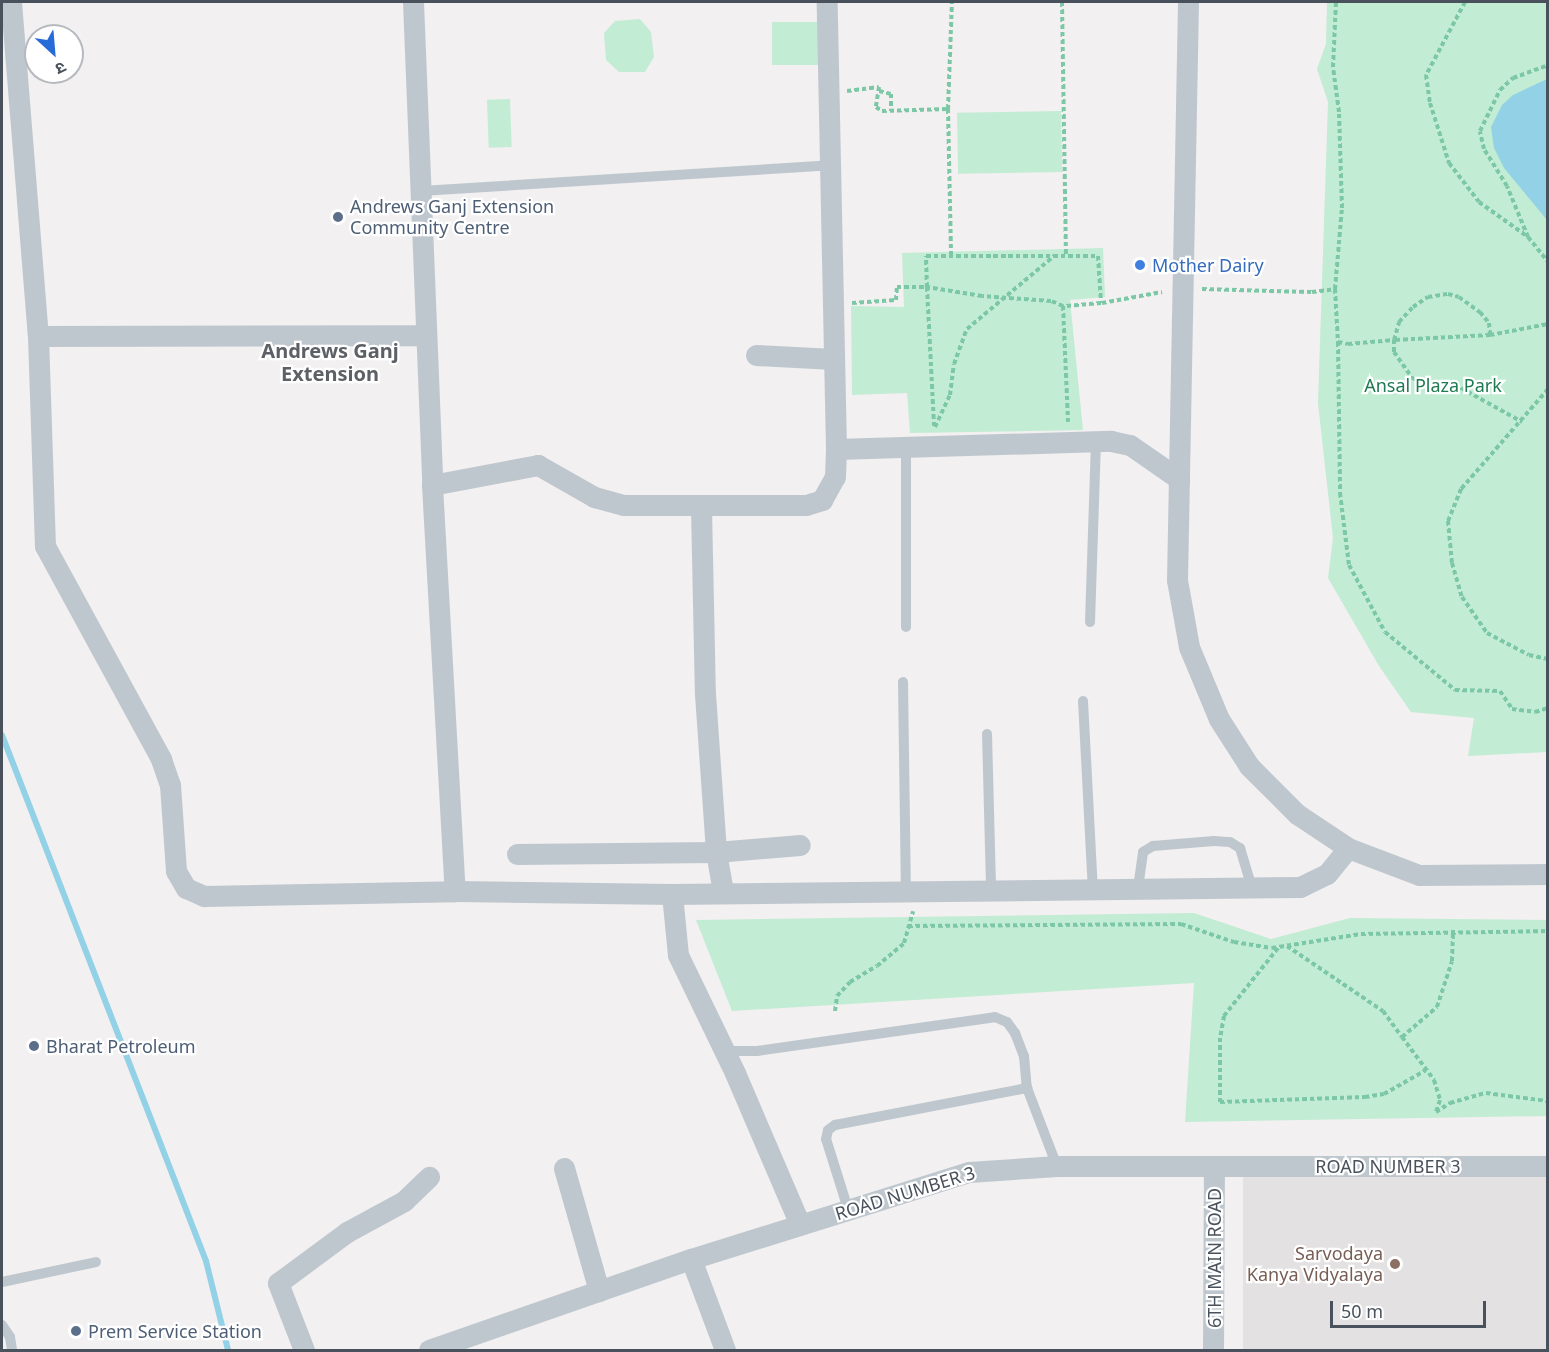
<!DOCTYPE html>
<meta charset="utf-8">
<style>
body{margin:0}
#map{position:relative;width:1549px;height:1352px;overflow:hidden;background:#f2f0f0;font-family:"Noto Sans","Noto Sans Devanagari",sans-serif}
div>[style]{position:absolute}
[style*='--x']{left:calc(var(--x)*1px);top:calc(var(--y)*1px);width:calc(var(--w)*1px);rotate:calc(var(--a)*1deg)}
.education>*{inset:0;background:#e3e1e1;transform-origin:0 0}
.green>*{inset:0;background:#c2ecd4;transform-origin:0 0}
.water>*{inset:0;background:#92d1e6}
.stream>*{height:6px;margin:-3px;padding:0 3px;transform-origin:3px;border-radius:3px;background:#92d1e6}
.path>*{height:4px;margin-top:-2px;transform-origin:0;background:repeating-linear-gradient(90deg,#7cc8a6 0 4.5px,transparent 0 7.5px)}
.lane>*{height:10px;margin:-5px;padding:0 5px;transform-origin:5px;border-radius:5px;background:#bfc7ce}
.street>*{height:21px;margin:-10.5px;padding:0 10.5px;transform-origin:10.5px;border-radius:10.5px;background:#bfc7ce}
.dots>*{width:16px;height:16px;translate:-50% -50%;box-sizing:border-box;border:3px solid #fff;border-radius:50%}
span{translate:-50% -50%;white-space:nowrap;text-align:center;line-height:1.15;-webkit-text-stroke:4.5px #fff;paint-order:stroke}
.service-label{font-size:18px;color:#4e5e75}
.left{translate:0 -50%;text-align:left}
.shop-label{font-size:18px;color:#366cbe}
.park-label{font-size:18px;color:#1e7a50}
.street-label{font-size:18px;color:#49525c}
.education-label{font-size:18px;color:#785e54}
.right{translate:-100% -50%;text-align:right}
.neighbourhood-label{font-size:20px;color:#5d6065;font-weight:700}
.frame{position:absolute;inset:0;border:3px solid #49525c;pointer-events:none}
.north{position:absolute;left:24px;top:24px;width:60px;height:60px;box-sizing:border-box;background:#fff;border:2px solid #b6babe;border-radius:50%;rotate:154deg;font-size:16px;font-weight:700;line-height:24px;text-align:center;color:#49525c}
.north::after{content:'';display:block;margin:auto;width:21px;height:27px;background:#266bd7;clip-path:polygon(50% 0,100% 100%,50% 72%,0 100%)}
.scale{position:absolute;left:1330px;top:1301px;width:156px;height:27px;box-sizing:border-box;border:3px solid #49525c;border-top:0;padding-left:8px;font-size:18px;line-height:21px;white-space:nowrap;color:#49525c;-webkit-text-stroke:4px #fff;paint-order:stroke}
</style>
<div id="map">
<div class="education">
<div style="left:1243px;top:1177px;width:304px;height:173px"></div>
</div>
<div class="green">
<div style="clip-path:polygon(1327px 2px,1547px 2px,1547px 752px,1468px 756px,1474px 718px,1411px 712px,1379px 666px,1328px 578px,1333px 538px,1318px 403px,1328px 102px,1317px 69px,1326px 44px)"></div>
<div style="clip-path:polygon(640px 19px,651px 32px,654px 57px,645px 72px,619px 72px,606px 60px,604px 33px,615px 21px)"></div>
<div style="left:818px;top:22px;width:43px;height:46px;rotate:90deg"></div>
<div style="left:510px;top:99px;width:48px;height:23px;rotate:88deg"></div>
<div style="left:1061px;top:111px;width:61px;height:104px;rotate:89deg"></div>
<div style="clip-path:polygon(1103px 248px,1105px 297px,1070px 300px,1083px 430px,910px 433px,907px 393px,852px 395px,851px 306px,904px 307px,902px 253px)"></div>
<div style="clip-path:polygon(1194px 913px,1271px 939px,1350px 918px,1547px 920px,1547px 1116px,1185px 1122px,1194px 983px,732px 1011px,696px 920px)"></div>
</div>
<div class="water">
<div style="clip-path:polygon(1547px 79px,1548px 79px,1547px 220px,1504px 168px,1494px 148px,1491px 127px,1502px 105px,1513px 95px)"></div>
</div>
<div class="stream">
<div style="--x:2;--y:735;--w:564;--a:68.8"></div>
<div style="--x:206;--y:1261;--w:92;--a:76.1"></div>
</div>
<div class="path">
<div style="--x:1062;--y:2;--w:254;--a:89.1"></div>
<div style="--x:1465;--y:2;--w:83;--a:118.1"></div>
<div style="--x:1426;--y:75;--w:28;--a:82"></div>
<div style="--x:1430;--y:103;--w:63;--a:72.4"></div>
<div style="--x:1449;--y:163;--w:49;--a:52.4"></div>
<div style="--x:1479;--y:202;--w:60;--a:35.5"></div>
<div style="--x:1528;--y:237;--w:32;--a:51"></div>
<div style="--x:847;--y:91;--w:32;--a:-7"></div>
<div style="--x:879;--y:87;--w:20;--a:99"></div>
<div style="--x:876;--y:107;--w:7;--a:34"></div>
<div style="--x:882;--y:111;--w:66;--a:-1.7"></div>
<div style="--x:948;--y:109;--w:147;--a:88.8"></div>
<div style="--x:879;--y:91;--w:12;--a:14"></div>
<div style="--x:891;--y:94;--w:17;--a:90"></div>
<div style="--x:948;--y:109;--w:107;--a:-87.9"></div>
<div style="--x:1528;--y:237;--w:55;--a:-112.4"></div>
<div style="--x:1507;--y:186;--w:44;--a:-121.9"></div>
<div style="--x:1484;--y:149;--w:18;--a:-103"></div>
<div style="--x:1480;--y:131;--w:46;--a:-64"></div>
<div style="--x:1500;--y:90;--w:18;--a:-43"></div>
<div style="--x:1513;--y:78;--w:37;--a:-20"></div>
<div style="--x:1202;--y:289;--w:110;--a:1.6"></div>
<div style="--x:1312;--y:292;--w:23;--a:-7"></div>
<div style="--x:1335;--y:289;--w:53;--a:86.8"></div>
<div style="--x:1338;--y:342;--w:10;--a:11"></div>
<div style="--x:1348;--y:344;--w:46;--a:-5"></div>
<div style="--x:1394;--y:340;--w:19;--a:-74"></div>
<div style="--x:1399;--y:322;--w:21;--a:-47"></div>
<div style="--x:1413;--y:307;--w:18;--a:-34"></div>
<div style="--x:1428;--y:297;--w:20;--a:-9"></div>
<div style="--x:1448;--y:294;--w:11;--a:15"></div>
<div style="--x:1459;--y:297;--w:26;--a:36"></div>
<div style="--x:1480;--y:312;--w:14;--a:51"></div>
<div style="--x:1489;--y:323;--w:12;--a:85"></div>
<div style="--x:1490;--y:335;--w:59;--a:-10.7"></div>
<div style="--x:1335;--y:289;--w:81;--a:-85.1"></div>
<div style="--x:1342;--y:208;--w:96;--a:-91.8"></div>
<div style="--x:1339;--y:112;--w:45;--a:-97.6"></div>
<div style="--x:1333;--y:67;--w:65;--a:-87.4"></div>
<div style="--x:852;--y:303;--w:44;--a:-3.9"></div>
<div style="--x:896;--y:300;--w:13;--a:-86"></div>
<div style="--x:897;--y:287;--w:30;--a:0"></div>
<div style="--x:927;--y:287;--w:139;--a:87.1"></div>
<div style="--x:1102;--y:303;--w:61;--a:-10.4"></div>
<div style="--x:1063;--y:306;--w:13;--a:-157"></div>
<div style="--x:1051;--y:301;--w:69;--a:-175.9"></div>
<div style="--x:982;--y:296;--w:56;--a:-170.7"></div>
<div style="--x:927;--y:287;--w:31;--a:-92"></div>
<div style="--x:926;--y:256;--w:172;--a:0"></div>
<div style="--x:1098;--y:256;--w:47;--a:86.3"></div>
<div style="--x:1101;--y:303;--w:38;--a:175"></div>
<div style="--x:1063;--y:306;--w:116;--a:87.5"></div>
<div style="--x:1490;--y:335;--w:96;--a:177"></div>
<div style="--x:1394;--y:340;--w:12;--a:90"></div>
<div style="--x:1394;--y:352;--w:32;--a:55"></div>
<div style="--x:1412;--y:378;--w:31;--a:21"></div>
<div style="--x:1441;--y:389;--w:20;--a:-3"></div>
<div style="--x:1461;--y:388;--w:70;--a:29.1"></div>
<div style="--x:1338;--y:342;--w:151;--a:89.2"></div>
<div style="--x:1340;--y:493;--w:73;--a:82.9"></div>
<div style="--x:1349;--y:565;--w:76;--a:61.8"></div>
<div style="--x:1385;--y:632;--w:91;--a:39.6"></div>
<div style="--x:1455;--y:690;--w:45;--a:1.3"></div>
<div style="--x:1500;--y:691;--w:22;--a:56"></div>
<div style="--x:1512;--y:709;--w:23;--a:7"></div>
<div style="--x:1535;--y:712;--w:14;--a:-17"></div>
<div style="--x:1548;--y:389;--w:133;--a:131"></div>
<div style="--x:1461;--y:489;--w:35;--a:112"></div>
<div style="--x:1448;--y:521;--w:42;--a:84.6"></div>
<div style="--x:1452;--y:563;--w:35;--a:74"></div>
<div style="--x:1462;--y:597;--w:44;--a:55.2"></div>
<div style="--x:1487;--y:633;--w:47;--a:27.6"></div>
<div style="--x:1529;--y:655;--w:19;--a:12"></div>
<div style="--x:935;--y:427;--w:35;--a:-65"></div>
<div style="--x:950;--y:395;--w:31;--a:-83"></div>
<div style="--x:954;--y:364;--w:37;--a:-70"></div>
<div style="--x:967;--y:329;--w:114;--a:-40"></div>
<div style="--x:908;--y:926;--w:273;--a:-0.4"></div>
<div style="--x:1181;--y:924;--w:56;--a:18.8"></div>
<div style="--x:1234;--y:942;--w:38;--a:9"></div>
<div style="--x:1272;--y:948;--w:90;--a:-8.9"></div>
<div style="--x:1361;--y:934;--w:187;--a:-0.9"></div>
<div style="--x:1287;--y:946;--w:116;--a:34.1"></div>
<div style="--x:1383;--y:1011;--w:32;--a:54"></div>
<div style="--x:1402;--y:1037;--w:46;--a:-40.6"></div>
<div style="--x:1437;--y:1007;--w:48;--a:-71.9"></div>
<div style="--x:1452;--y:961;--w:31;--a:-88"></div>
<div style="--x:1278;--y:948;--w:87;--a:128.5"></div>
<div style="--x:1224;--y:1016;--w:22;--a:100"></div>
<div style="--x:1220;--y:1038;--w:64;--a:90"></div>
<div style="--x:1220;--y:1102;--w:145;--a:-2"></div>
<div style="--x:1365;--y:1097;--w:19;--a:-9"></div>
<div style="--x:1384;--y:1094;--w:48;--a:-29.7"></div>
<div style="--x:835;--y:1011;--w:15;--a:-82"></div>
<div style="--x:837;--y:996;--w:19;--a:-47"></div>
<div style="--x:850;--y:982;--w:31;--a:-31"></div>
<div style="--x:877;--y:966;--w:35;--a:-40"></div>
<div style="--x:904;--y:943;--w:33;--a:-74"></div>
<div style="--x:1402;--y:1037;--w:54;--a:53.3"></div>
<div style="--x:1434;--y:1080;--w:21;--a:73"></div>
<div style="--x:1440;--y:1100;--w:13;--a:108"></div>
<div style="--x:1436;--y:1112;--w:17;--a:-33"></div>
<div style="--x:1450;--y:1103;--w:37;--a:-16"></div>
<div style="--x:1486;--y:1093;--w:63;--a:7.4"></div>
</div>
<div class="lane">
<div style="--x:421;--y:191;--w:410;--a:-3.6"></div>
<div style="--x:906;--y:446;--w:181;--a:90"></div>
<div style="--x:1090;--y:622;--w:181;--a:-88.1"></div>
<div style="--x:903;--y:682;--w:208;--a:89.2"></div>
<div style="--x:1083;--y:701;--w:188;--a:87"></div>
<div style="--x:987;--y:734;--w:155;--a:88.5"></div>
<div style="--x:1138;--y:888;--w:36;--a:-82"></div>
<div style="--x:1143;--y:852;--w:12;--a:-31"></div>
<div style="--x:1153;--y:846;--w:61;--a:-4.7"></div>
<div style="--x:1214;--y:841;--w:16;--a:4"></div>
<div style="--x:1230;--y:842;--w:12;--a:31"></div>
<div style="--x:1240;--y:848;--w:42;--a:73.3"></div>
<div style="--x:724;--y:1051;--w:33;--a:0"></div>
<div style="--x:757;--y:1051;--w:240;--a:-8.1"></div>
<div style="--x:995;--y:1017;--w:13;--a:23"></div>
<div style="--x:1007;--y:1022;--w:14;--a:54"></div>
<div style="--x:1015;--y:1033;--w:25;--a:69"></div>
<div style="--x:1024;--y:1056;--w:32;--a:85"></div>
<div style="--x:1027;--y:1088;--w:84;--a:69"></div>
<div style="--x:848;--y:1209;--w:73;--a:-107.4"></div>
<div style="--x:826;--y:1139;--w:9;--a:-77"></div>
<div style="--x:828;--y:1130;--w:9;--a:-36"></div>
<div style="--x:835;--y:1125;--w:196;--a:-10.9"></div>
<div style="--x:2;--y:1282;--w:96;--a:-12"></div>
<div style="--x:2;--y:1325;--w:14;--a:56"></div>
<div style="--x:10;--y:1337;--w:13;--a:81"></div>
</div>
<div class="street">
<div style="--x:11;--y:2;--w:335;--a:85.4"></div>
<div style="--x:38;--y:336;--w:210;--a:88.1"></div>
<div style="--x:45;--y:546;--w:243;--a:61.4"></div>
<div style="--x:161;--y:759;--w:28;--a:71"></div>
<div style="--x:170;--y:785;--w:86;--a:86"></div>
<div style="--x:176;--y:871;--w:20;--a:60"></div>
<div style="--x:186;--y:888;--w:20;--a:24"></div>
<div style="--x:204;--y:896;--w:251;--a:-1.1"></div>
<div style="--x:413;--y:2;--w:483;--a:87.7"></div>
<div style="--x:432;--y:485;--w:407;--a:86.8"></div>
<div style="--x:455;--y:891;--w:217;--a:0.8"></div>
<div style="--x:672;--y:894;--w:628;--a:-0.64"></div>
<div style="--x:1300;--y:887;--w:30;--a:-26"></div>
<div style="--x:1327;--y:874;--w:33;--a:-51"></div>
<div style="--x:1188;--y:2;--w:578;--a:91.09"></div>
<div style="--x:1177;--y:580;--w:68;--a:79.8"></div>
<div style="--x:1189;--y:647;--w:78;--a:67.4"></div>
<div style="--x:1219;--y:719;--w:56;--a:57.4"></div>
<div style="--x:1249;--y:766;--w:68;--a:45"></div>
<div style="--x:1297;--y:814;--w:61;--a:33.7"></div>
<div style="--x:1348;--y:848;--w:76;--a:20.8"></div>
<div style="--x:1419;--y:875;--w:129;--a:-0.4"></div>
<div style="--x:38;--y:336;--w:388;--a:-0.1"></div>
<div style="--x:756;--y:355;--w:78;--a:2.9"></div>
<div style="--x:836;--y:449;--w:275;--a:-1.7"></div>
<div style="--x:1111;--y:441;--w:19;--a:12"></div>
<div style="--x:1130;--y:445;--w:60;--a:34.8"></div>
<div style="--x:432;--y:485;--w:108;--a:-10.7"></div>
<div style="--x:538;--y:465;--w:64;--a:29.7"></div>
<div style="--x:594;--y:497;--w:31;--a:15"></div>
<div style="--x:624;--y:505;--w:182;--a:0"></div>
<div style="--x:806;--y:505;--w:17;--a:-17"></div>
<div style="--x:822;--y:500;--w:26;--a:-61"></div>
<div style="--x:835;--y:477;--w:28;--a:-88"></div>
<div style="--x:836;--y:449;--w:447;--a:-91.2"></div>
<div style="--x:701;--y:508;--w:186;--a:88.8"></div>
<div style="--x:705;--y:694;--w:158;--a:86"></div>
<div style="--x:716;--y:852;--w:84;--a:-4.8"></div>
<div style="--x:517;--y:854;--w:199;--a:-0.6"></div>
<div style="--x:716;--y:852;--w:40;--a:80"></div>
<div style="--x:672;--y:894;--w:61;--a:84.4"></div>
<div style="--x:678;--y:955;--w:131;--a:64.2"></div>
<div style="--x:735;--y:1073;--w:165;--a:66.8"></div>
<div style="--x:564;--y:1168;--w:128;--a:74.1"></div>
<div style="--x:691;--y:1259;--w:97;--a:69.5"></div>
<div style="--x:304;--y:1350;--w:72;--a:-111.2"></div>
<div style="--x:278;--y:1283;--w:86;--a:-36.5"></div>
<div style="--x:347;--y:1232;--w:65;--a:-28.5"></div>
<div style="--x:404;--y:1201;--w:35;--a:-44"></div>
<div style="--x:429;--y:1350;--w:277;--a:-19.2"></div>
<div style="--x:691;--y:1259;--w:291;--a:-17.4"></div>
<div style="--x:969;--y:1172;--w:88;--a:-3.9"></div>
<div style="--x:1057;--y:1166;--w:491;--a:0"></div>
<div style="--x:1213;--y:1350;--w:184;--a:-89.7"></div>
</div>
<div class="dots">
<div style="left:338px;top:217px;background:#5c6f8a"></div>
<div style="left:1140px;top:265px;background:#3f7fe0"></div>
<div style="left:34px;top:1046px;background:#5c6f8a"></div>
<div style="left:1395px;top:1264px;background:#8d6e63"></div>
<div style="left:76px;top:1331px;background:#5c6f8a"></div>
</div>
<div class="service-label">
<span class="left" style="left:350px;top:217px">Andrews Ganj Extension<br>Community Centre</span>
<span class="left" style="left:46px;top:1046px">Bharat Petroleum</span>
<span class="left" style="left:88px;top:1331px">Prem Service Station</span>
</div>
<div class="shop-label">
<span class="left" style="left:1152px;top:265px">Mother Dairy</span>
</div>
<div class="park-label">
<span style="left:1433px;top:385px">Ansal Plaza Park</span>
</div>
<div class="street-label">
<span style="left:1388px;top:1166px">ROAD NUMBER 3</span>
<span style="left:905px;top:1193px;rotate:-17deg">ROAD NUMBER 3</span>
<span style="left:1214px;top:1258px;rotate:-90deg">6TH MAIN ROAD</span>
</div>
<div class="education-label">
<span class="right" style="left:1383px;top:1264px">Sarvodaya<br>Kanya Vidyalaya</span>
</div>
<div class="neighbourhood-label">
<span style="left:330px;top:362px">Andrews Ganj<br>Extension</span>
</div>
<div class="frame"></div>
<div class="north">उ</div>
<div class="scale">50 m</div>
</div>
